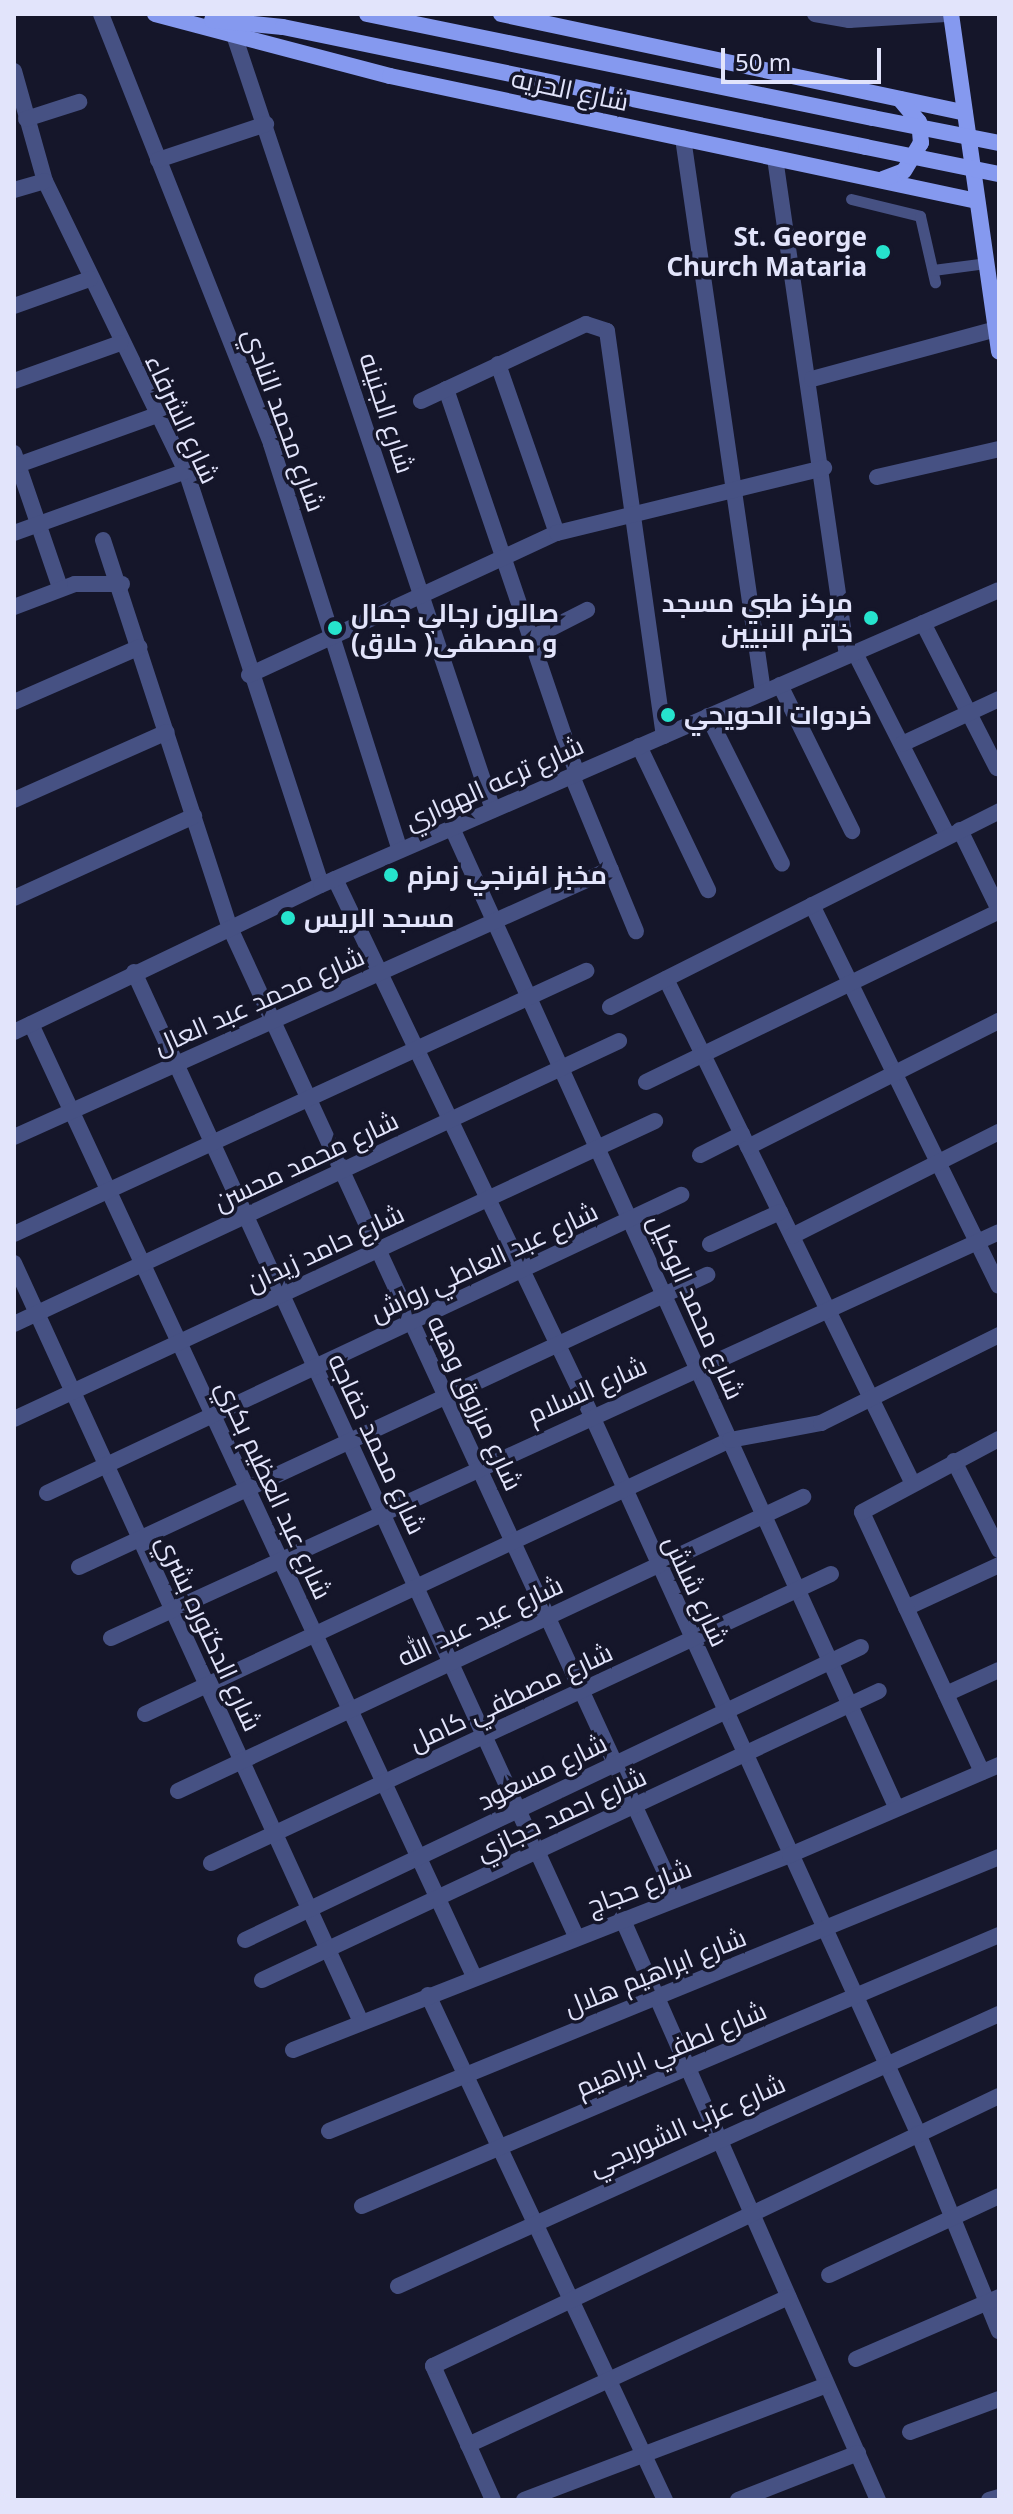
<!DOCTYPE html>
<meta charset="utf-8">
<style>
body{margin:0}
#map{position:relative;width:1013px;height:2514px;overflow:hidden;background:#15162a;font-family:"Noto Sans",Cairo,sans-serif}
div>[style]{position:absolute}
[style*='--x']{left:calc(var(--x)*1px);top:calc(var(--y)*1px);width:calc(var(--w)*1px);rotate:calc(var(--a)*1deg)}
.lane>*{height:11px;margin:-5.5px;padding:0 5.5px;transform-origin:5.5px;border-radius:5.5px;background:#465183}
.street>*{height:16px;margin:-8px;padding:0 8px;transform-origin:8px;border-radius:8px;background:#465183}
.secondary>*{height:16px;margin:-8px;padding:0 8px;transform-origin:8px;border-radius:8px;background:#8599ef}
.secondary-bridge>*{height:16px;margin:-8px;padding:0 8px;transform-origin:8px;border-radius:8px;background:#8599ef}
.dots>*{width:22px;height:22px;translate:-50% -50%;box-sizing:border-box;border:4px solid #15162a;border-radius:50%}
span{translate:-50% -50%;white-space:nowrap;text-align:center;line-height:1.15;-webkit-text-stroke:7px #15162a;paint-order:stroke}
.street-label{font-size:26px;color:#e2e4fb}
.poi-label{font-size:26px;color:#e2e4fb;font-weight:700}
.right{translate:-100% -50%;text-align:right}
.left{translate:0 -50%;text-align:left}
.frame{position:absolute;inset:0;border:16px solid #e2e4fb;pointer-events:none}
.scale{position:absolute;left:721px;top:48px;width:160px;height:36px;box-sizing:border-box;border:4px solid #e2e4fb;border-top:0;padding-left:10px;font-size:24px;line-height:28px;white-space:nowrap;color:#e2e4fb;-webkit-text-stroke:6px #15162a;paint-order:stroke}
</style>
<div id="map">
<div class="lane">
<div style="--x:851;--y:199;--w:71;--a:13.8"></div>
<div style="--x:920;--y:216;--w:68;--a:77.2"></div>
<div style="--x:933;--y:270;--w:53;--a:-7.5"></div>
</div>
<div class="street">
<div style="--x:101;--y:14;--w:462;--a:68.4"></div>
<div style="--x:271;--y:444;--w:426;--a:72.4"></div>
<div style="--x:815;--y:14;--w:35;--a:10"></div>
<div style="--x:849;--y:20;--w:97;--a:-3.5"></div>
<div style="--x:233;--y:32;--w:820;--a:71.52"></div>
<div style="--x:14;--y:71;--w:114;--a:74.3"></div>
<div style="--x:45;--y:181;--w:322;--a:64.1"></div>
<div style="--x:186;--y:471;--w:435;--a:71.9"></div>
<div style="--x:26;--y:119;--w:56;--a:-17.8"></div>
<div style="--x:683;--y:138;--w:560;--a:81.78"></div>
<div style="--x:775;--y:158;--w:503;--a:81.77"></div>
<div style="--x:158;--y:160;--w:114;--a:-18.4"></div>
<div style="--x:14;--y:190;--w:32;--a:-16"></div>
<div style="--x:14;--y:306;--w:81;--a:-19.6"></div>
<div style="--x:498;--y:364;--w:179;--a:70.8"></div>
<div style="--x:812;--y:379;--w:191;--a:-15.2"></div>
<div style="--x:14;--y:381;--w:113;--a:-19.7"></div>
<div style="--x:446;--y:389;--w:407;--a:71.2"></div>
<div style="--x:421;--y:401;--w:182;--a:-25"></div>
<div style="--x:586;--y:324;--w:22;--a:18"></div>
<div style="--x:607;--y:331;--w:409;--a:82"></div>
<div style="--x:14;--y:453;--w:142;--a:71.1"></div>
<div style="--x:18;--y:465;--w:145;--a:-19.8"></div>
<div style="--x:877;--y:477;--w:125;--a:-12.9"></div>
<div style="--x:14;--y:533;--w:183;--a:-19.8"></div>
<div style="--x:103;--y:540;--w:408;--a:71.9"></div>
<div style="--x:230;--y:928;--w:1068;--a:65.26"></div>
<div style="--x:14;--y:607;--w:65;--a:-20.7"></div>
<div style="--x:75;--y:584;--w:47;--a:0"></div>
<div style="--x:923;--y:623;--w:163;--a:63"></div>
<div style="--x:532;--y:638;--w:62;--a:-27"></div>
<div style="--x:855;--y:653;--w:205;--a:63.1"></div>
<div style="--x:249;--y:675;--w:339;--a:-24.8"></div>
<div style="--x:557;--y:533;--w:275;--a:-13.7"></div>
<div style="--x:780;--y:685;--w:163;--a:63.7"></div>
<div style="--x:14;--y:702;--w:137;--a:-23.6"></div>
<div style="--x:708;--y:716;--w:165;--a:63.4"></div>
<div style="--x:902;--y:744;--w:107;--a:-24.9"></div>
<div style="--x:639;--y:746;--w:160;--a:64.4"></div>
<div style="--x:572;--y:776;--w:168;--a:67.6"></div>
<div style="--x:14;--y:800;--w:167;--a:-24"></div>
<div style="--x:452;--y:828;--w:1075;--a:65.6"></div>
<div style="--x:960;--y:830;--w:89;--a:64"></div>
<div style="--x:335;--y:879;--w:593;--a:64.43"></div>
<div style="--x:591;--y:1414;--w:790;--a:65.54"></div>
<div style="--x:918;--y:2133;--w:214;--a:67.8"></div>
<div style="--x:14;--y:898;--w:198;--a:-24.5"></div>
<div style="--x:812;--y:905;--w:424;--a:63.9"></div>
<div style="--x:134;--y:972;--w:1060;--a:65.37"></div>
<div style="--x:666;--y:979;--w:560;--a:63.94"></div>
<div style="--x:610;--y:1007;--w:436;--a:-26.7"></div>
<div style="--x:31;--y:1024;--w:1050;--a:65.05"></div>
<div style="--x:14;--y:1032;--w:340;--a:-25.6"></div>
<div style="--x:321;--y:885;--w:739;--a:-23.51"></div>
<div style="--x:646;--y:1082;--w:392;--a:-25.8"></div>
<div style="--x:14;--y:1137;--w:654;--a:-24.18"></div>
<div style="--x:748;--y:1147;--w:281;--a:-26.7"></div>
<div style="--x:700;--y:1155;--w:47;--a:-26.6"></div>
<div style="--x:14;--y:1234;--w:630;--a:-24.69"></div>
<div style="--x:792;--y:1236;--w:232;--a:-26.7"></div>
<div style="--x:710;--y:1244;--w:77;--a:-24.6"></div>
<div style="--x:14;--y:1263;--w:835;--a:65.43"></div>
<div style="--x:14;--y:1324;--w:668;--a:-25.07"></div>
<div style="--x:14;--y:1419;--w:707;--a:-24.93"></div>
<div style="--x:954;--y:1461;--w:100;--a:63.2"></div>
<div style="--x:47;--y:1493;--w:701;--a:-25.18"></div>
<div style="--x:79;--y:1567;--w:693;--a:-24.94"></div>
<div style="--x:906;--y:1608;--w:102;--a:-24.8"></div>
<div style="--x:111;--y:1638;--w:976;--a:-24.57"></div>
<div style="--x:946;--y:1694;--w:58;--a:-24.4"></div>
<div style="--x:145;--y:1714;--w:646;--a:-25.1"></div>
<div style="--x:730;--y:1440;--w:93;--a:-10.6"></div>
<div style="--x:821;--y:1423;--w:199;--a:-26.3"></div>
<div style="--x:982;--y:1772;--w:286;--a:-114.8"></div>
<div style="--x:862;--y:1512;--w:155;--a:-28.1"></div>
<div style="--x:178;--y:1791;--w:691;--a:-25.19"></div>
<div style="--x:211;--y:1863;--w:684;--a:-24.99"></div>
<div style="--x:622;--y:1918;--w:636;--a:66.26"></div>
<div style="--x:245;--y:1940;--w:682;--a:-25.44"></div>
<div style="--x:262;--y:1980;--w:681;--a:-25.1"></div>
<div style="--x:428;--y:1995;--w:558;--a:64.86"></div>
<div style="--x:293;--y:2050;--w:534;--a:-21.42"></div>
<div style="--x:790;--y:1855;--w:228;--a:-23.3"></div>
<div style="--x:329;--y:2131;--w:724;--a:-22.24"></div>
<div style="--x:362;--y:2206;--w:692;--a:-23.05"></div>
<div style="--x:829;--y:2275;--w:187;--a:-24.9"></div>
<div style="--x:398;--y:2286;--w:660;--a:-24.35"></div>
<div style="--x:856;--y:2359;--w:156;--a:-23.4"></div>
<div style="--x:910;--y:2432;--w:95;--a:-20.3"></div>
<div style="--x:468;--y:2445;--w:353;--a:-24.8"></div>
<div style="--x:493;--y:2500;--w:147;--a:-114.1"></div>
<div style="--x:433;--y:2366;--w:627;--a:-25.5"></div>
<div style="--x:524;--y:2500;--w:324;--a:-20.8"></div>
<div style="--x:738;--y:2500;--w:129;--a:-21.4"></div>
<div style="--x:989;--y:2500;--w:10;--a:-17"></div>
</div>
<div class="secondary">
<div style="--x:155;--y:14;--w:243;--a:14.8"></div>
<div style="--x:390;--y:76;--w:600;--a:12.02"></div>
<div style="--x:367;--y:14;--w:517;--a:11.61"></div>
<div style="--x:501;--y:14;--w:474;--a:12"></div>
<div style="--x:951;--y:14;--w:341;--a:81.9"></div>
<div style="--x:212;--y:20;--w:71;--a:5.6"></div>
<div style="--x:283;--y:27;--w:595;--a:11.63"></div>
<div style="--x:883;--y:179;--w:22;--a:-21"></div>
<div style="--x:904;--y:171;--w:33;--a:-59"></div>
<div style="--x:921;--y:143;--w:21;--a:-95"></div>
<div style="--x:919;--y:122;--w:30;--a:-130"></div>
</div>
<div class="secondary-bridge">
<div style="--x:873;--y:118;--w:128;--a:11.2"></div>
<div style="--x:866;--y:147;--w:136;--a:11.5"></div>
</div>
<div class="dots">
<div style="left:883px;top:252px;background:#26e3cd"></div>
<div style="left:871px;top:618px;background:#26e3cd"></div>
<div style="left:335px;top:628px;background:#26e3cd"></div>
<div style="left:668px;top:715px;background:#26e3cd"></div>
<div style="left:391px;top:875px;background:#26e3cd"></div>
<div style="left:288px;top:918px;background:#26e3cd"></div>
</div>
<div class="street-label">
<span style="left:570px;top:90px;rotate:12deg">شارع الحريه</span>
<span style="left:387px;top:413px;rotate:72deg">شارع الجنينه</span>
<span style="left:182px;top:419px;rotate:65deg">شارع الشرفاء</span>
<span style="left:284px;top:420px;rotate:70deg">شارع محمد النادي</span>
<span style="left:494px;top:783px;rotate:-24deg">شارع ترعه الهواري</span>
<span style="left:259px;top:1001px;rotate:-24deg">شارع محمد عبد العال</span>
<span style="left:306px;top:1161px;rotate:-25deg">شارع محمد محسن</span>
<span style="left:325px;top:1248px;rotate:-25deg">شارع حامد زيدان</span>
<span style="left:484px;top:1262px;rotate:-25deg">شارع عبد العاطي رواش</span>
<span style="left:696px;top:1307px;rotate:66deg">شارع محمد الوكيل</span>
<span style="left:587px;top:1390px;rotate:-24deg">شارع السلام</span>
<span style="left:475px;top:1403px;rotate:65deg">شارع مرزوق وهبه</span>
<span style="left:377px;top:1444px;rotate:65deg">شارع محمد خفاجه</span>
<span style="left:274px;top:1490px;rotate:65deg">شارع عبد العظيم بكري</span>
<span style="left:696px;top:1591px;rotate:65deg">شارع شلش</span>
<span style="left:480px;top:1621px;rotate:-25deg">شارع عيد عبد الله</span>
<span style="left:209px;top:1633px;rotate:65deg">شارع الدكتوره بشري</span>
<span style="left:511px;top:1697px;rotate:-25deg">شارع مصطفي كامل</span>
<span style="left:542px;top:1772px;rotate:-26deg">شارع مسعود</span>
<span style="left:561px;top:1814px;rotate:-25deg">شارع احمد حجازي</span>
<span style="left:639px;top:1887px;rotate:-21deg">شارع حجاج</span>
<span style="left:655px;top:1972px;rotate:-22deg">شارع ابراهيم هلال</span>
<span style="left:671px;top:2049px;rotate:-23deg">شارع لطفي ابراهيم</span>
<span style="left:687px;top:2125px;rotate:-24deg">شارع عزب الشوربجي</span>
</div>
<div class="poi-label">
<span class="right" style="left:867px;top:252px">St. George<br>Church Mataria</span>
<span class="right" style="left:853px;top:618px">مركز طبي مسجد<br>خاتم النبيين</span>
<span class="left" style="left:351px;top:628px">صالون رجالي جمال<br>و مصطفى( حلاق)</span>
<span class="left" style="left:684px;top:715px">خردوات الحويحي</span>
<span class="left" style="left:407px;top:875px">مخبز افرنجي زمزم</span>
<span class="left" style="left:304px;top:918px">مسجد الريس</span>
</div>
<div class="frame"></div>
<div class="scale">50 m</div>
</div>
